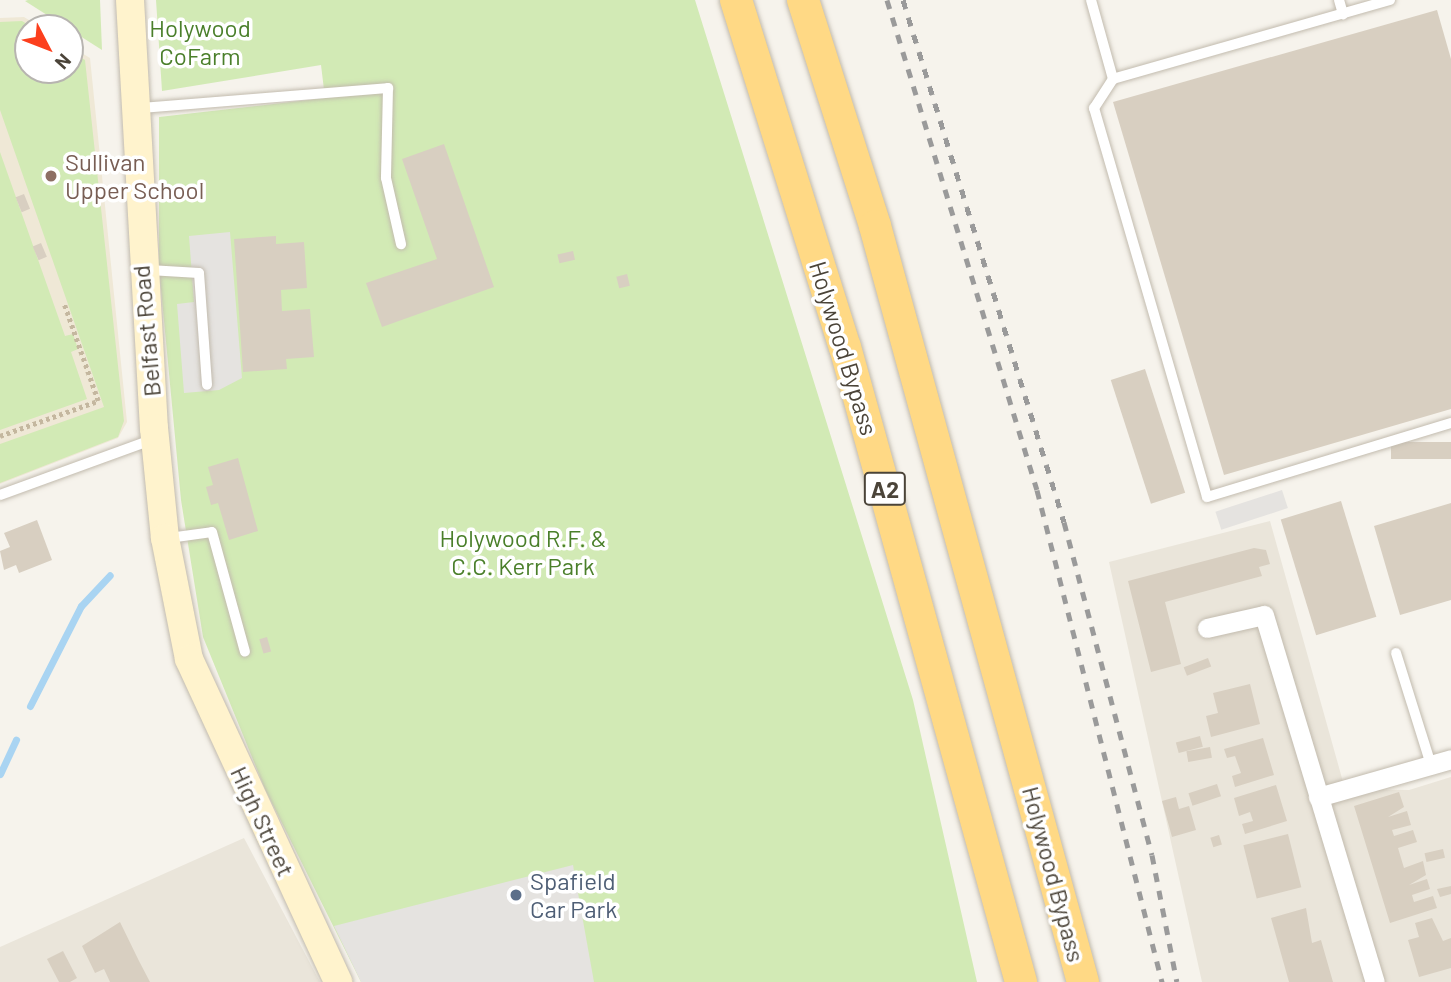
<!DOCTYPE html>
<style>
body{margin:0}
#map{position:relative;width:1451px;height:982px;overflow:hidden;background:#f6f3ec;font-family:Barlow,sans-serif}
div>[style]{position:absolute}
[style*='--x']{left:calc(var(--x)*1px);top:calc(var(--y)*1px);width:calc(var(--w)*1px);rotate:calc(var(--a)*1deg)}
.residential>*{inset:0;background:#eae5da}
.education>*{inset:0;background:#efe8d6}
.green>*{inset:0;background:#d2eab5}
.parking>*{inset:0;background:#e5e3e0;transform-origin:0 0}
.stream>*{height:7px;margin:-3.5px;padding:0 3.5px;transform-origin:3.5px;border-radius:3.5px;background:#a9d4f2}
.building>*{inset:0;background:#d8cfc1;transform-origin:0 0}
.path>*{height:4.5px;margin-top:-2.25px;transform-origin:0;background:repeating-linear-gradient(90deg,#c4b79f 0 3.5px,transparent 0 7px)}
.roads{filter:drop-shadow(0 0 2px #c2bbae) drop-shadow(0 0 2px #c2bbae)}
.service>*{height:10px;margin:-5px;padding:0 5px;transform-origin:5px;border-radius:5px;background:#fff}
.minor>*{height:19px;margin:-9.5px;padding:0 9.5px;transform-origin:9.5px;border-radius:9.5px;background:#fff}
.secondary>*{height:28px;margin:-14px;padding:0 14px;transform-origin:14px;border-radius:14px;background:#fff3cd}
.trunk>*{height:32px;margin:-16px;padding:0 16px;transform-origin:16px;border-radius:16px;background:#ffd985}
.rail>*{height:5px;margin-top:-2.5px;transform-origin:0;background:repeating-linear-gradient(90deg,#9a9a9a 0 9px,transparent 0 18px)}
.dots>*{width:19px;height:19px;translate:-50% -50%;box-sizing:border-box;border:4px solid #fff;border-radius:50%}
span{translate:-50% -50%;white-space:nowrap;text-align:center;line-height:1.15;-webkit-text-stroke:7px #fff;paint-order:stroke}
.shield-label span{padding:2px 5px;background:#fff;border:2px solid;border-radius:5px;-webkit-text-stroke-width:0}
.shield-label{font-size:23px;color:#4b4439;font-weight:700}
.park-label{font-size:24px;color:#4a7f2a}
.education-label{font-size:24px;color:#785e54}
.left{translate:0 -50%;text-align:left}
.street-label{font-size:24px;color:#4b4439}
.service-label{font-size:24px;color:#4e5e75}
.north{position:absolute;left:14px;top:14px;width:70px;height:70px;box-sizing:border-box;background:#fff;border:2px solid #b7b4b0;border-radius:50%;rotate:132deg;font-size:19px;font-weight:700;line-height:28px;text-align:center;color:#4b4439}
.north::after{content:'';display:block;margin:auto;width:24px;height:32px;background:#fc3f1d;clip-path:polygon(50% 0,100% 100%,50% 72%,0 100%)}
</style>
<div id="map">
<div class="residential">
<div style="clip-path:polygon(1270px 521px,1345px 789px,1409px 790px,1451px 777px,1451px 982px,1202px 982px,1109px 562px)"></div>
<div style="clip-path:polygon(244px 838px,320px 982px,0 982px,0 947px)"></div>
</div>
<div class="education">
<div style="clip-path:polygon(24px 17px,42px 28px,28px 28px,28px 70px,70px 70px,70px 46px,90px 58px,127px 422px,118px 438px,0 484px,0 18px)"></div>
</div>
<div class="green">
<div style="clip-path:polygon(100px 0,102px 50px,25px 1px,28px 0)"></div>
<div style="clip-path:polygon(156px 0,695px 0,913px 700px,977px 982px,361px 982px,265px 789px,203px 637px,181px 500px,159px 268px,159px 117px,325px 98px,321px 65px,162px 91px)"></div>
<div style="clip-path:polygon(22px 21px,34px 28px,28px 28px,28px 70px,70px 70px,70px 51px,85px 60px,124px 421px,118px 437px,0 483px,0 444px,104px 407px,0 110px,0 22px)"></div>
<div style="clip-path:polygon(0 152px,65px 336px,73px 334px,78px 349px,71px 352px,87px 399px,0 430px)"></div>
</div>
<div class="parking">
<div style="clip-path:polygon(230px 232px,242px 378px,219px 390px,184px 393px,177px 304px,194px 302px,189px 236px)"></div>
<div style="left:1282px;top:490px;width:19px;height:70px;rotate:72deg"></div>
<div style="clip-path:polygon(573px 865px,594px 982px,361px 982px,334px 926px)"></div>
</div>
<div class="stream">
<div style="--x:30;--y:706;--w:112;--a:-63"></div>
<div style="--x:81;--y:606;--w:42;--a:-46.9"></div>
<div style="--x:0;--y:774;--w:38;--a:-65"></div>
</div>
<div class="building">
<div style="clip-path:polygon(1437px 10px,1451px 59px,1451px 409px,1224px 475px,1113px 102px)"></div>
<div style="clip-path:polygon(444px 144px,494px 287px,382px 327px,366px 283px,437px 259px,402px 159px)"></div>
<div style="left:24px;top:194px;width:16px;height:9px;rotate:68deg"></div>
<div style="clip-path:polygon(276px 236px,276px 244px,304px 242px,307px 288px,281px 290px,282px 311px,310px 309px,314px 357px,286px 359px,287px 369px,243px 372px,234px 239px)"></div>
<div style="left:41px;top:243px;width:15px;height:9px;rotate:67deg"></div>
<div style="left:573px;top:251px;width:9px;height:16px;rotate:77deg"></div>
<div style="left:627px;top:274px;width:12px;height:11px;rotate:76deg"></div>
<div style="left:1145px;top:369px;width:130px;height:36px;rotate:72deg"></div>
<div style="left:1451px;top:442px;width:17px;height:60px;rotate:90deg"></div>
<div style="clip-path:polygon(238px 458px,258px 531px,229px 540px,218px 503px,211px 505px,206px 487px,213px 485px,208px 467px)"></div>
<div style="left:1341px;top:501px;width:121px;height:63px;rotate:73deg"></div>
<div style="clip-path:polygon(1451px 503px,1451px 600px,1400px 615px,1374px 526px)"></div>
<div style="clip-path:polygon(37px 520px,52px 560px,19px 573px,16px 565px,4px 570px,0 551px,10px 547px,4px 533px)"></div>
<div style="clip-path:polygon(1254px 548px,1266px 550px,1270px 564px,1259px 567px,1262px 576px,1165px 602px,1181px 664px,1151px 672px,1128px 581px)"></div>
<div style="left:267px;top:637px;width:15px;height:8px;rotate:74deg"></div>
<div style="left:1208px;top:658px;width:9px;height:26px;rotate:69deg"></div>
<div style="clip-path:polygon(1250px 684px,1260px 724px,1211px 737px,1206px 716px,1218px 713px,1213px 693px)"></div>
<div style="left:1200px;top:736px;width:11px;height:25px;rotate:75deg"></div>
<div style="clip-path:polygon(1263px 738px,1274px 775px,1235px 787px,1232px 776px,1241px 773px,1235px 756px,1227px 758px,1224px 749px)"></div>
<div style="left:1210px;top:747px;width:11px;height:24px;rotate:80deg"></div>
<div style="left:1217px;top:784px;width:13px;height:30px;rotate:72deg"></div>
<div style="clip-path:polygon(1276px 785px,1287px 821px,1245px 834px,1242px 824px,1253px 821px,1250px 812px,1239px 816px,1234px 798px)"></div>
<div style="clip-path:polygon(1399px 792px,1404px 807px,1388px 817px,1407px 811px,1411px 825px,1392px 830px,1394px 836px,1413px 830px,1417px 842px,1398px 848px,1404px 868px,1423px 861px,1426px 875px,1409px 885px,1427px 879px,1430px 889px,1412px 895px,1414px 902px,1433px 896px,1437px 908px,1390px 923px,1354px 806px)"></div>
<div style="clip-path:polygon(1176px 797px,1179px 809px,1189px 806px,1196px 830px,1172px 837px,1162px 801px)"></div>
<div style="left:1288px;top:834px;width:55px;height:46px;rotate:76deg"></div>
<div style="left:1219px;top:835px;width:10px;height:9px;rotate:73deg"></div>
<div style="left:1443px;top:849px;width:9px;height:19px;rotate:77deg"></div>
<div style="clip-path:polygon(1451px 886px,1451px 894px,1440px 897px,1437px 889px)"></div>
<div style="clip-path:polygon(1306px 908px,1312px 943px,1321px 940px,1333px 982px,1289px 982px,1271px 918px)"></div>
<div style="clip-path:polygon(1432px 918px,1443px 941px,1451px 938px,1451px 968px,1419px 977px,1408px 940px,1419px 937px,1415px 923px)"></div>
<div style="clip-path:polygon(120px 922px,139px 961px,150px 982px,110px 982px,104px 969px,95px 973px,82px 946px)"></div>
<div style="clip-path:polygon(63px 951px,77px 978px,70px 982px,59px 982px,47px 959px)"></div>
</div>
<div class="path">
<div style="--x:0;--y:436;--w:104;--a:-19.7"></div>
<div style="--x:98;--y:401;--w:103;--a:-109.3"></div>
</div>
<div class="roads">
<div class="service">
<div style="--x:1091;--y:0;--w:82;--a:74.4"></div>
<div style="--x:1339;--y:0;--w:15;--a:74"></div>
<div style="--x:1390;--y:0;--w:288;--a:164.1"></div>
<div style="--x:1113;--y:79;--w:35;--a:123"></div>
<div style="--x:1094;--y:108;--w:405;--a:73.8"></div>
<div style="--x:1207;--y:497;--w:255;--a:-16.9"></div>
<div style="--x:140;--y:108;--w:249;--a:-4.6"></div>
<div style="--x:388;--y:88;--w:90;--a:91.3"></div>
<div style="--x:386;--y:178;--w:68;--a:77.2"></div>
<div style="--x:149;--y:270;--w:50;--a:3.4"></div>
<div style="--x:199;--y:273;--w:112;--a:85.9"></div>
<div style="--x:0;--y:495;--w:161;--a:-20"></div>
<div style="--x:169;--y:538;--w:43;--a:-7.9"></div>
<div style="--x:212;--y:532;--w:124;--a:74.6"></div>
<div style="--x:1396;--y:653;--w:117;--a:72.6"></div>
</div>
<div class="minor">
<div style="--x:1207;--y:628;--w:58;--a:-12.8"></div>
<div style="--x:1264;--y:615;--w:383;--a:73.2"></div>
<div style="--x:1318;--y:797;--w:138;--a:-15.9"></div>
</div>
<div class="secondary">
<div style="--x:130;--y:0;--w:429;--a:86.8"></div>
<div style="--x:154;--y:428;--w:111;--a:84.3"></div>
<div style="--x:165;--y:538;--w:123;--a:78.8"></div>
<div style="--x:189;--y:659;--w:356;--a:65.2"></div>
</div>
<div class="trunk">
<div style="--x:736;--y:0;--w:364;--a:72.6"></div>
<div style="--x:845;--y:347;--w:659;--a:74.51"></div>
<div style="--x:803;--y:0;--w:237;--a:72.3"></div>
<div style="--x:875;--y:226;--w:784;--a:74.62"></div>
</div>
</div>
<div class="rail">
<div style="--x:887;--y:0;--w:512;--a:72.98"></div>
<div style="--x:1037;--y:490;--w:508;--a:75.74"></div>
<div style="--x:903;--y:0;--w:546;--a:72.86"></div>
<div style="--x:1064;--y:522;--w:344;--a:75.2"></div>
<div style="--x:1152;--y:855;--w:129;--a:78.9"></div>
</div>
<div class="dots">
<div style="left:51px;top:176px;background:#8d6e63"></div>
<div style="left:516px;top:895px;background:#5c6f8a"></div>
</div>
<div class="shield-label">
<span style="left:885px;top:489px">A2</span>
</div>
<div class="park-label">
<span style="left:200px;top:42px">Holywood<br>CoFarm</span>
<span style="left:523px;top:552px">Holywood R.F. &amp;<br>C.C. Kerr Park</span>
</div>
<div class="education-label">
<span class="left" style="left:65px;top:176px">Sullivan<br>Upper School</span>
</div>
<div class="street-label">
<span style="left:146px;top:331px;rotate:-95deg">Belfast Road</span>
<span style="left:844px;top:348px;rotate:73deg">Holywood Bypass</span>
<span style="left:263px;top:821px;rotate:65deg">High Street</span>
<span style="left:1054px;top:874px;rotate:75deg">Holywood Bypass</span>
</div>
<div class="service-label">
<span class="left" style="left:530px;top:895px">Spafield<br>Car Park</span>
</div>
<div class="north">N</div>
</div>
